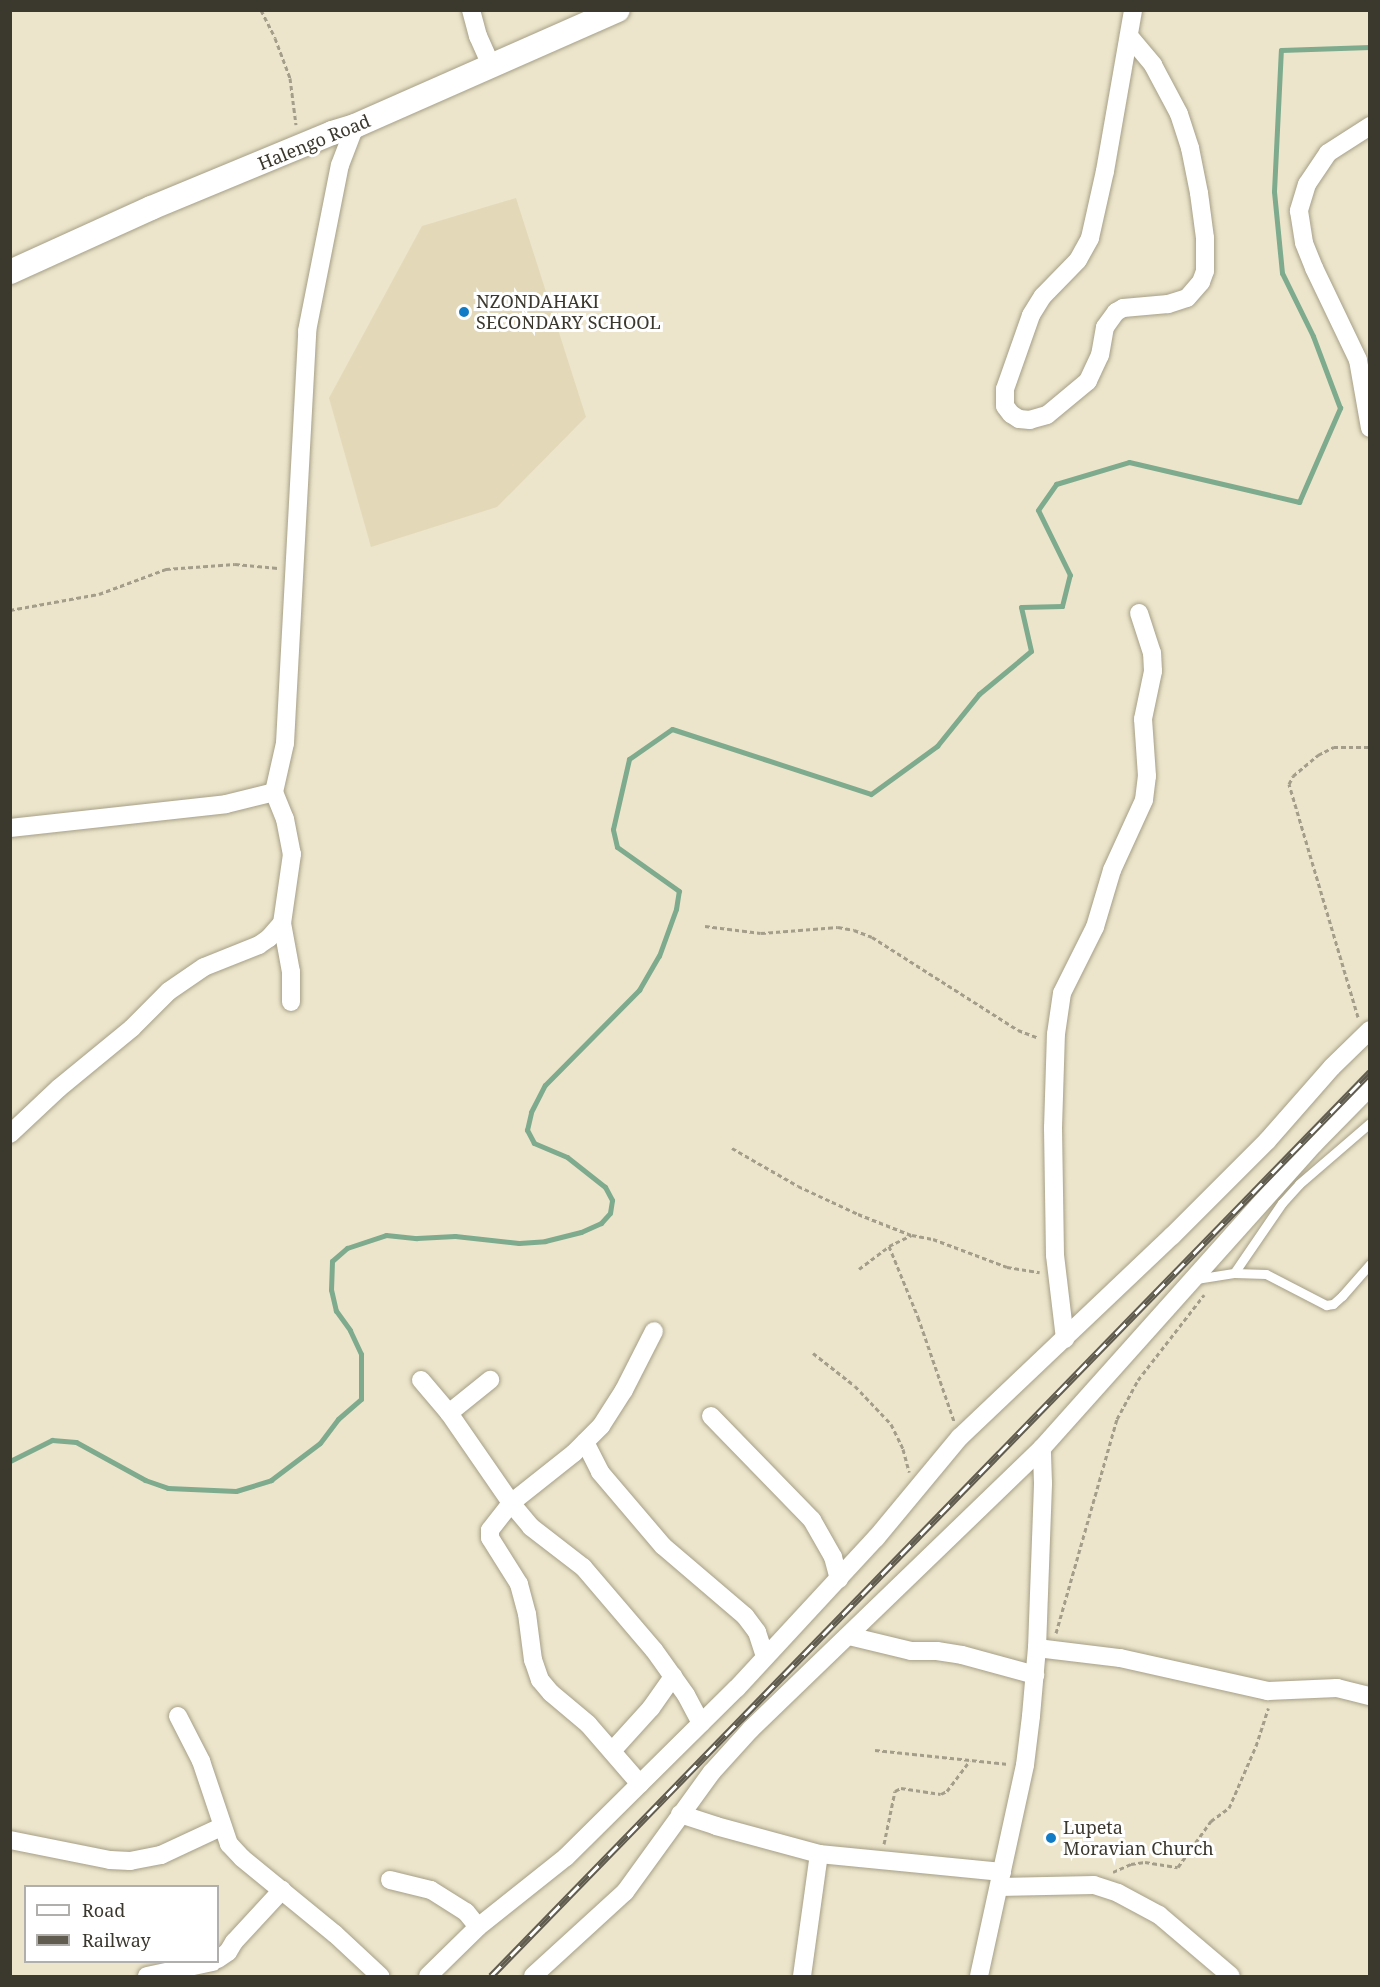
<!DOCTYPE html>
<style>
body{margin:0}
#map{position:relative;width:1380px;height:1987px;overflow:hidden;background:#ece5cb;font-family:"Noto Serif",serif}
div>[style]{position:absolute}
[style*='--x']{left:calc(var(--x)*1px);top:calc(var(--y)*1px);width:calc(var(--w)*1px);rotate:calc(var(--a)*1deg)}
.built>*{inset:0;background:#e3d9b9}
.stream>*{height:5px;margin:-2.5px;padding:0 2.5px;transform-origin:2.5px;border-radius:2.5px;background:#7eab8d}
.path>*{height:3px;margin-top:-1.5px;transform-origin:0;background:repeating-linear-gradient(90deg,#a39d8a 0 4.5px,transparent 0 7.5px)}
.roads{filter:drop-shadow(0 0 2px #a69f87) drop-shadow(0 0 2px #a69f87)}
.service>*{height:9px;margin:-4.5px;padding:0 4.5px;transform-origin:4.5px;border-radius:4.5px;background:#fff}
.minor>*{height:18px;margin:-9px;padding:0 9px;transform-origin:9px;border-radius:9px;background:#fff}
.tertiary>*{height:24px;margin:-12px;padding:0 12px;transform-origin:12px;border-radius:12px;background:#fff}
.rail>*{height:7px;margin-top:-3.5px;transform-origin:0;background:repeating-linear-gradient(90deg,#fff 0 14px,#605c4f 0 28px);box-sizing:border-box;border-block:2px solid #605c4f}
.dots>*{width:16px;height:16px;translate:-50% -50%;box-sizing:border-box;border:3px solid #fff;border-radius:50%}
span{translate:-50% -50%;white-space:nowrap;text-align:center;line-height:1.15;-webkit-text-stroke:6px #fff;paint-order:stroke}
.street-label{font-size:18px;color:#3b382e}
.poi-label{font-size:18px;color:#3b382e}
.left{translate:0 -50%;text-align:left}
.frame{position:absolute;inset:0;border:12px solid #3b382e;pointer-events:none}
.legend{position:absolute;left:24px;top:1885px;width:195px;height:78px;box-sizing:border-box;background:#fff;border:2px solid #b1afab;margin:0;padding:8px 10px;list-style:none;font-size:18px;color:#3b382e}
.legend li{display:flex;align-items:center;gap:12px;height:30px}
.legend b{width:30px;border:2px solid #b1afab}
</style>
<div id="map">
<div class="built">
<div style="clip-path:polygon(516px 198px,586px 417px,497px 507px,371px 547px,329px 398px,422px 226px)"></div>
</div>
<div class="stream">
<div style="--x:10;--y:1461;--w:47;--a:-26.6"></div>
<div style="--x:52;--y:1440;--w:24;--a:5"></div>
<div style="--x:76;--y:1442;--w:79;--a:28.8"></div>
<div style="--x:145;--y:1480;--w:24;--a:19"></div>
<div style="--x:168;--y:1488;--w:68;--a:2.5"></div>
<div style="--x:236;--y:1491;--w:37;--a:-17"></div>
<div style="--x:271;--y:1480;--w:61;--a:-37.1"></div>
<div style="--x:320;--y:1443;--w:30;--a:-53"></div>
<div style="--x:338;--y:1419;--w:30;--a:-41"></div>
<div style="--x:361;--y:1399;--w:45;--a:-90"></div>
<div style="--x:361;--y:1354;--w:26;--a:-115"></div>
<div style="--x:350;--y:1330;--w:24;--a:-126"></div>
<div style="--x:336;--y:1311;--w:22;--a:-103"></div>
<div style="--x:331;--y:1290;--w:29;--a:-88"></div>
<div style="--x:332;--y:1261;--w:20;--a:-41"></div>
<div style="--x:347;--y:1248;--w:41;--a:-18.4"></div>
<div style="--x:386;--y:1235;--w:31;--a:6"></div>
<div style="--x:417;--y:1238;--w:38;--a:-3"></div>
<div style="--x:455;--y:1236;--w:64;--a:6.2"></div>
<div style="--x:519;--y:1243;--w:26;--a:-4"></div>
<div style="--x:545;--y:1241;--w:37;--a:-14"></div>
<div style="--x:581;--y:1232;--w:22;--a:-24"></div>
<div style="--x:601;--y:1223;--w:13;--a:-48"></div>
<div style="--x:610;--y:1213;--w:13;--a:-81"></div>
<div style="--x:612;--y:1200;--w:15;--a:-118"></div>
<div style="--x:605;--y:1187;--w:48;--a:-141.7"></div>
<div style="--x:567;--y:1157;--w:36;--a:-157"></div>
<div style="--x:534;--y:1143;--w:15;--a:-118"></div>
<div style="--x:527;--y:1130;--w:18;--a:-77"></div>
<div style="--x:531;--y:1112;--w:30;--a:-63"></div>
<div style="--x:545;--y:1085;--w:134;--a:-45.3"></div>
<div style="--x:639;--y:990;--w:39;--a:-60"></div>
<div style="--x:659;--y:956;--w:50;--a:-70.1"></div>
<div style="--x:676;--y:909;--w:18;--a:-81"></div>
<div style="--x:679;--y:891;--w:76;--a:-144.6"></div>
<div style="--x:617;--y:847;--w:18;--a:-103"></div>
<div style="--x:613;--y:829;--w:72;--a:-77.1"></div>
<div style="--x:629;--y:759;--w:52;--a:-34.9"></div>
<div style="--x:672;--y:729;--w:209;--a:18.1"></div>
<div style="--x:871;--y:794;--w:82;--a:-36"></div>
<div style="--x:937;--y:746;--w:67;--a:-51.1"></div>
<div style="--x:979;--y:694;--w:67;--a:-39.6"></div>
<div style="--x:1031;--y:651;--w:45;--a:-102.8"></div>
<div style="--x:1021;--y:607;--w:41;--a:-1.4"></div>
<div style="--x:1062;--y:606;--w:32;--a:-76"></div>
<div style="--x:1070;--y:575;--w:72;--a:-116.2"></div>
<div style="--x:1038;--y:510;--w:32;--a:-55"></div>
<div style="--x:1056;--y:484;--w:76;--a:-16.8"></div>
<div style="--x:1129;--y:462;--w:175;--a:13.2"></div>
<div style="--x:1299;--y:502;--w:103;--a:-66.4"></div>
<div style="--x:1340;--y:408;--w:77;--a:-110.6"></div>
<div style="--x:1313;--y:336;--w:70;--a:-116.2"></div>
<div style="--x:1282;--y:273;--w:82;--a:-95.6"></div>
<div style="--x:1274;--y:191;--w:141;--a:-87.2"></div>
<div style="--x:1281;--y:50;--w:89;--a:-1.9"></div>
</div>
<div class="path">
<div style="--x:261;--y:10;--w:31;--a:63"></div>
<div style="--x:275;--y:38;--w:43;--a:69.4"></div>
<div style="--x:290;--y:78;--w:47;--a:82.7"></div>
<div style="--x:10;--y:610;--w:90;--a:-10.2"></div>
<div style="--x:99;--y:594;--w:72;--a:-20.5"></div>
<div style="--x:166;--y:569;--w:69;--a:-4.1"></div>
<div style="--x:235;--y:564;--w:43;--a:5.3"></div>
<div style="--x:705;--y:926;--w:56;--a:7.1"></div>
<div style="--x:761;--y:933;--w:77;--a:-4.5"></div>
<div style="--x:838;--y:927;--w:16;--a:11"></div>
<div style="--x:854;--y:930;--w:19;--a:21"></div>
<div style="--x:872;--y:937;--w:173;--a:32.5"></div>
<div style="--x:1018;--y:1030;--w:22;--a:21"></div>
<div style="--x:1358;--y:1017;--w:243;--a:-106.5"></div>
<div style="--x:1289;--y:784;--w:9;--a:-63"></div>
<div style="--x:1293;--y:776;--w:33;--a:-40"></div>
<div style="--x:1318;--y:755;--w:18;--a:-27"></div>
<div style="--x:1334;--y:747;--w:36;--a:0"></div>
<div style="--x:732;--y:1148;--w:76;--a:29.9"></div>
<div style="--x:798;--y:1186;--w:66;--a:25"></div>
<div style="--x:858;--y:1214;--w:57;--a:21.6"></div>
<div style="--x:889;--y:1246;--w:77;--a:67.8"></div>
<div style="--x:918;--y:1317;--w:110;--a:70.9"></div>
<div style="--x:859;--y:1269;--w:38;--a:-37"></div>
<div style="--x:889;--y:1246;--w:25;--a:-26"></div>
<div style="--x:912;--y:1235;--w:21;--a:11"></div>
<div style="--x:933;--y:1239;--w:79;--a:20.7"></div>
<div style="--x:1007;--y:1267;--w:33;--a:9"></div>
<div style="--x:813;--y:1353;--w:53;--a:38.2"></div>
<div style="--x:855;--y:1386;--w:52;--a:46.5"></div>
<div style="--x:891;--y:1424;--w:28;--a:64"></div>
<div style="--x:903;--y:1449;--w:24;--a:75"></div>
<div style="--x:1056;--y:1633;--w:223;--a:-74.1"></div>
<div style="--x:1117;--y:1419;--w:44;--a:-61.7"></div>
<div style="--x:1138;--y:1380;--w:108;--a:-52.2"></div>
<div style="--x:875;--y:1750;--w:134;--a:6"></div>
<div style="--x:884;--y:1844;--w:54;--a:-78.3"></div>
<div style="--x:895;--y:1791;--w:7;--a:-27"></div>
<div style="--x:901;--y:1788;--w:40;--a:8.5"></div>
<div style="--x:941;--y:1794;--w:7;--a:-27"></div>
<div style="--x:947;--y:1791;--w:38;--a:-53"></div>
<div style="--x:1113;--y:1872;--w:20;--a:-24"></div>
<div style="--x:1131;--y:1864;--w:14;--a:-8"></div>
<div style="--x:1145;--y:1862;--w:33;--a:9"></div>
<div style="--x:1178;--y:1867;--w:57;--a:-54.3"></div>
<div style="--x:1211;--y:1821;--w:22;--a:-36"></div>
<div style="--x:1229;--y:1808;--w:68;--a:-66.5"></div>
<div style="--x:1256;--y:1746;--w:40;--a:-72"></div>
</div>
<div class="roads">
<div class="service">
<div style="--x:1234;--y:1273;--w:85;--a:-55.6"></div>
<div style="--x:1282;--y:1203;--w:25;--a:-48"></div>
<div style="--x:1299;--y:1184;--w:94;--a:-40.7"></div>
<div style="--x:1196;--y:1279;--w:38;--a:-9"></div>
<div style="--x:1234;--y:1273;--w:32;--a:2"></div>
<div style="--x:1266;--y:1274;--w:68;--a:27.3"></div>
<div style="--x:1326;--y:1305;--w:7;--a:-8"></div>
<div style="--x:1333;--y:1304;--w:12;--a:-42"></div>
<div style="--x:1342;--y:1296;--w:43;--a:-48.8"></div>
</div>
<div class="minor">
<div style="--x:471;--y:10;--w:27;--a:75"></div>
<div style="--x:478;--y:36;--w:32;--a:66"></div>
<div style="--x:1129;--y:36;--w:38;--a:50"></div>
<div style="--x:1153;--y:65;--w:55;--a:62"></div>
<div style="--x:1179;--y:114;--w:36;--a:72"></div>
<div style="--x:1190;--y:148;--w:46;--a:78.7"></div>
<div style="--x:1199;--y:193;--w:45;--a:82.4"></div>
<div style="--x:1205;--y:238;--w:33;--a:90"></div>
<div style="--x:1205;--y:271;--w:12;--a:110"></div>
<div style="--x:1201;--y:282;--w:21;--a:131"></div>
<div style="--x:1187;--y:298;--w:20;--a:162"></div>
<div style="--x:1168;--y:304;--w:45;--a:174.9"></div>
<div style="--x:1123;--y:308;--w:8;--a:150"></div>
<div style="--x:1116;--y:312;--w:19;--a:126"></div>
<div style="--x:1105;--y:327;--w:28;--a:100"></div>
<div style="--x:1100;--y:355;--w:29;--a:115"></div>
<div style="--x:1088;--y:381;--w:53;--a:140.3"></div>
<div style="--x:1047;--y:415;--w:18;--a:164"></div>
<div style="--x:1030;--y:420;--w:11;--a:-175"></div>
<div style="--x:1019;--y:419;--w:9;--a:-148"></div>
<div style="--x:1011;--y:414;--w:10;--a:-127"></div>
<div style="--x:1005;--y:406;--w:17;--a:-90"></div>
<div style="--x:1005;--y:389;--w:78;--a:-70.6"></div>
<div style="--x:1031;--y:315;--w:22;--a:-58"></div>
<div style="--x:1043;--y:296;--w:50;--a:-45.8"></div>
<div style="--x:1078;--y:260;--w:25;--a:-61"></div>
<div style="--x:1090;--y:238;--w:69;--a:-77.4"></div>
<div style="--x:1105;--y:171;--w:163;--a:-80.1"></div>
<div style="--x:1370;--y:126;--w:50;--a:147.3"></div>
<div style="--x:1328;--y:153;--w:37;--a:124"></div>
<div style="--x:1307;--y:184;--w:28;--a:107"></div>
<div style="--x:1299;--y:211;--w:32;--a:81"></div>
<div style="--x:1304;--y:243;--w:27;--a:68"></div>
<div style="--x:1314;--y:268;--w:102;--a:64.4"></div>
<div style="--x:1358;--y:360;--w:69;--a:80"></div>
<div style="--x:274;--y:792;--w:29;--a:68"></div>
<div style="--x:285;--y:819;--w:36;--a:79"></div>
<div style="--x:292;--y:854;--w:70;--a:98.2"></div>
<div style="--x:282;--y:923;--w:50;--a:79.6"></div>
<div style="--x:291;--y:972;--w:30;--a:90"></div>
<div style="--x:10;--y:828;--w:217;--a:-6.3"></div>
<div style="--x:226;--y:804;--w:49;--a:-14"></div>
<div style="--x:274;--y:792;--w:50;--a:-77.3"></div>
<div style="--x:285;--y:743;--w:413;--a:-86.9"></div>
<div style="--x:307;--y:331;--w:169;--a:-78.8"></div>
<div style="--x:340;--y:165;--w:42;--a:-69"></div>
<div style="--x:10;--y:1134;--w:67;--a:-43.2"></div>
<div style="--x:59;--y:1088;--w:94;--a:-39.4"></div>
<div style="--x:132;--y:1028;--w:52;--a:-45"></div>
<div style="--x:169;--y:991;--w:42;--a:-34.4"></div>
<div style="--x:204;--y:967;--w:59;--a:-21.8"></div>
<div style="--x:259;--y:945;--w:12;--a:-35"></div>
<div style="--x:269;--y:938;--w:20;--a:-49"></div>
<div style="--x:1065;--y:1339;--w:85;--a:-96.8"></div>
<div style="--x:1055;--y:1255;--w:127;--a:-90.9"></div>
<div style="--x:1053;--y:1128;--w:94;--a:-88.2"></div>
<div style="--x:1056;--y:1034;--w:41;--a:-81.7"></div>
<div style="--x:1062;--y:993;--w:74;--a:-63.4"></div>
<div style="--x:1095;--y:927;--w:59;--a:-73.4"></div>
<div style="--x:1112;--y:870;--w:77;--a:-65.4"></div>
<div style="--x:1144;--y:800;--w:24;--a:-83"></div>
<div style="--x:1147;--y:776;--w:57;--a:-94"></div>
<div style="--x:1143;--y:719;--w:49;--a:-78.2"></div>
<div style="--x:1153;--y:671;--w:18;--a:-93"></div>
<div style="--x:1152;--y:653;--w:42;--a:-108"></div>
<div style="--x:421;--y:1380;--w:43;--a:49.7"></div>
<div style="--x:449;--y:1413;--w:109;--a:55.4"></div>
<div style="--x:511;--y:1503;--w:31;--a:50"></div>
<div style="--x:531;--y:1527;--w:66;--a:37.6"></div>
<div style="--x:583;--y:1567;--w:109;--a:49.5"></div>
<div style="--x:654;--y:1650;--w:55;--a:54.6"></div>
<div style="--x:686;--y:1695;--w:32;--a:62"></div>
<div style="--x:449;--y:1413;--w:53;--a:-38.8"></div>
<div style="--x:711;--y:1416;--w:145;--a:45.8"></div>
<div style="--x:812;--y:1520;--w:43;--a:60.4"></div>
<div style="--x:833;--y:1557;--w:23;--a:75"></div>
<div style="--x:585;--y:1442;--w:34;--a:63"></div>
<div style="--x:600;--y:1472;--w:97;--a:49.6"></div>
<div style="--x:663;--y:1546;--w:108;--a:40.5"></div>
<div style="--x:745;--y:1616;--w:20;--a:53"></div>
<div style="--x:757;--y:1632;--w:26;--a:72"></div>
<div style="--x:849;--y:1636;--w:64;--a:13.6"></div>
<div style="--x:911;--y:1651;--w:26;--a:0"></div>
<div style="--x:937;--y:1651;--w:25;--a:9"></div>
<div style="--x:962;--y:1655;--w:76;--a:15.3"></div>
<div style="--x:1037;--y:1648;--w:84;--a:6.9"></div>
<div style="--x:1120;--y:1658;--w:152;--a:12.6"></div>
<div style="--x:1268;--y:1691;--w:69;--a:-2.5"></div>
<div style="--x:1337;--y:1688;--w:34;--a:14"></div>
<div style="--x:178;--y:1716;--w:51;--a:62.9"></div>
<div style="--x:201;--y:1761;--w:88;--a:71.4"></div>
<div style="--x:229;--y:1844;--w:19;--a:47"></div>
<div style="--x:242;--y:1858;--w:120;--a:39.3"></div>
<div style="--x:335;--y:1934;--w:62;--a:43"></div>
<div style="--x:612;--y:1751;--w:58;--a:-47.8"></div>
<div style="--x:651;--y:1708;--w:39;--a:-55"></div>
<div style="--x:640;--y:1784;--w:79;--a:-130.9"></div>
<div style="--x:588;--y:1724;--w:48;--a:-140"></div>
<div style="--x:551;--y:1693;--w:17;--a:-130"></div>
<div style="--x:540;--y:1680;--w:21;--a:-109"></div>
<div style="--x:533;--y:1660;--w:46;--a:-97.4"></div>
<div style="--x:527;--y:1614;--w:31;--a:-105"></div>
<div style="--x:519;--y:1584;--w:54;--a:-122.2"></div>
<div style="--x:490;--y:1538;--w:8;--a:-90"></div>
<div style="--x:490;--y:1530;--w:34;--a:-52"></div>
<div style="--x:511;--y:1503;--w:80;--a:-38.4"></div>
<div style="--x:574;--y:1453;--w:38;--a:-45"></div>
<div style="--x:601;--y:1426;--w:43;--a:-57.4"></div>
<div style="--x:624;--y:1390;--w:66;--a:-63"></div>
<div style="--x:680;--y:1814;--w:38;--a:18"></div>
<div style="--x:716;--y:1826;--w:107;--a:15.2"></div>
<div style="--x:819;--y:1854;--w:184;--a:5.6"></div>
<div style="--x:10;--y:1840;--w:102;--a:11.3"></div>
<div style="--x:110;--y:1860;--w:20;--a:3"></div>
<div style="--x:130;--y:1861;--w:32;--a:-11"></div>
<div style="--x:161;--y:1855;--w:66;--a:-25"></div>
<div style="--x:390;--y:1880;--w:42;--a:13.7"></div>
<div style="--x:431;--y:1890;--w:41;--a:32.2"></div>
<div style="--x:466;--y:1912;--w:19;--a:51"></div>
<div style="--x:999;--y:1887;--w:95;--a:-1.2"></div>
<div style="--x:1094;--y:1885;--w:25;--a:18"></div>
<div style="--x:1118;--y:1893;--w:47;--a:28.2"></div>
<div style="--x:1159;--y:1915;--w:94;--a:40.3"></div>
<div style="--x:218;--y:1959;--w:12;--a:-35"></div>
<div style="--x:228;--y:1952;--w:12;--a:-59"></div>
<div style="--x:234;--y:1942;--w:71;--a:-47.3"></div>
<div style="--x:147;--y:1976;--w:67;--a:-12"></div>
<div style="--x:428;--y:1976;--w:70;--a:-44.4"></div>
<div style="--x:478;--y:1927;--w:112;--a:-38.5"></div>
<div style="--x:566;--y:1857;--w:240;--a:-44.7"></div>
<div style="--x:737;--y:1688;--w:205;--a:-47.2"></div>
<div style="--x:876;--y:1538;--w:131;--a:-50.3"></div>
<div style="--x:960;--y:1437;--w:292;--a:-43.5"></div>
<div style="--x:1172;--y:1236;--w:134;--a:-45"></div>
<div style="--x:1267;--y:1141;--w:98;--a:-48.7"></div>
<div style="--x:1332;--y:1067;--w:53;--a:-44.2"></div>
<div style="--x:533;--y:1976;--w:125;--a:-42.4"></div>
<div style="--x:625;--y:1892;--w:148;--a:-54.1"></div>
<div style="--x:712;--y:1772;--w:58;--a:-47.8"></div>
<div style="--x:751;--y:1729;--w:405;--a:-44"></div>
<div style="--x:1042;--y:1448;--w:408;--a:-48.2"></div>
<div style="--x:1314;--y:1144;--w:80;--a:-45.5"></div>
<div style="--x:802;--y:1976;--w:123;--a:-82.1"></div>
<div style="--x:979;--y:1976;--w:216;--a:-77.7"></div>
<div style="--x:1025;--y:1765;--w:49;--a:-83"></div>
<div style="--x:1031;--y:1716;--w:68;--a:-85"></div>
<div style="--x:1037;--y:1648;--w:165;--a:-87.9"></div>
<div style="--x:1043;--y:1483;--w:35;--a:-92"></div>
</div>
<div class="tertiary">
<div style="--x:10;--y:272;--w:155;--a:-24.4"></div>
<div style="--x:151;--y:208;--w:196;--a:-22.5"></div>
<div style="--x:332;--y:133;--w:24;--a:-17"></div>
<div style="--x:355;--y:126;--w:287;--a:-23.8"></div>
</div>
</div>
<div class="rail">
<div style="--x:491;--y:1976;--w:1261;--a:-45.8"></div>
</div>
<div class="dots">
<div style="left:464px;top:312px;background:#127bc6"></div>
<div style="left:1051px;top:1838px;background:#127bc6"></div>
</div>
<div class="street-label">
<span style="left:314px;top:142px;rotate:-22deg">Halengo Road</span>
</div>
<div class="poi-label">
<span class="left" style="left:476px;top:312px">NZONDAHAKI<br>SECONDARY SCHOOL</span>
<span class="left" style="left:1063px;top:1838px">Lupeta<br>Moravian Church</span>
</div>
<div class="frame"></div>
<ul class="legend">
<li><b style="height:8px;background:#fff"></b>Road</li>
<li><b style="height:8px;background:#605c4f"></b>Railway</li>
</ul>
</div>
